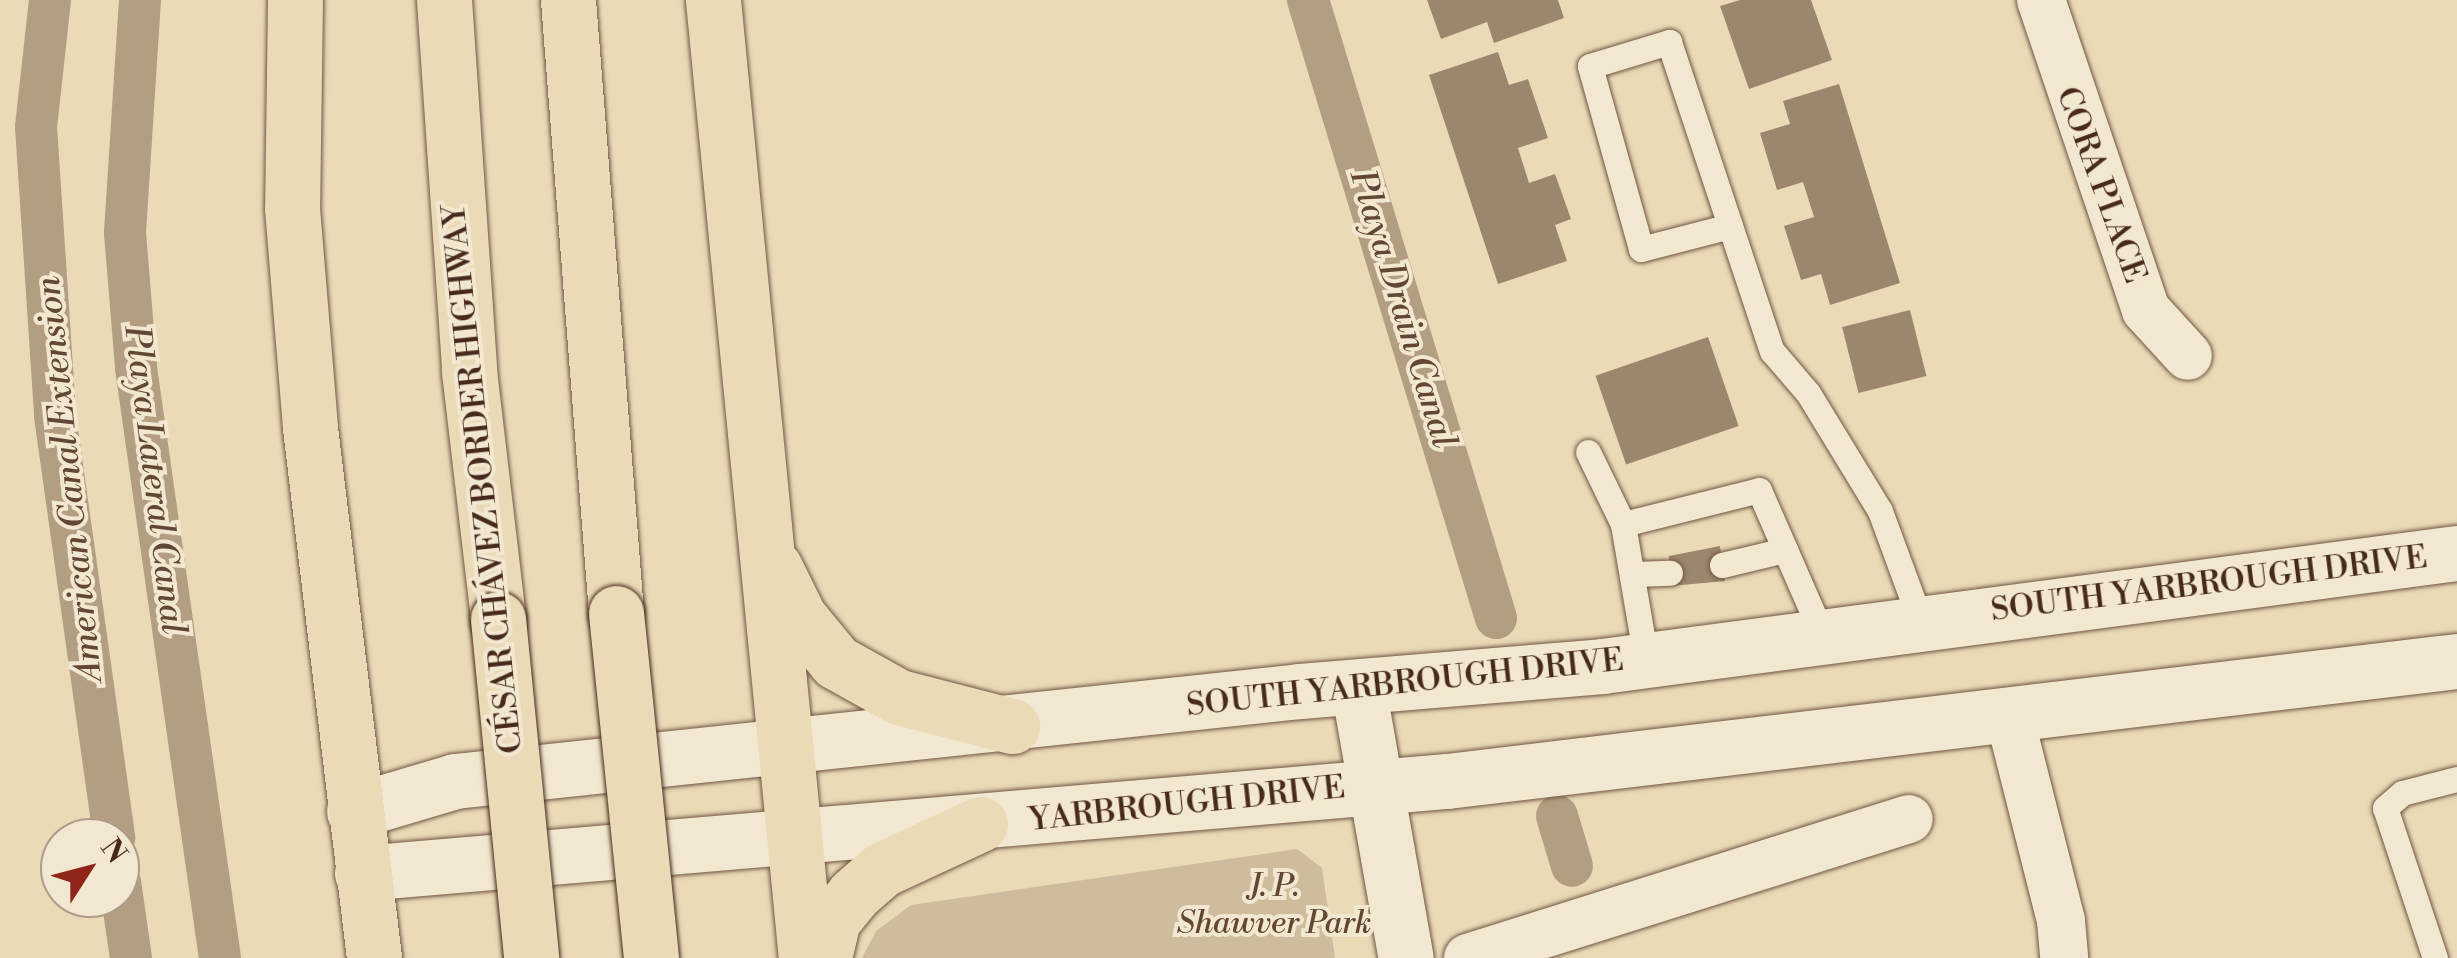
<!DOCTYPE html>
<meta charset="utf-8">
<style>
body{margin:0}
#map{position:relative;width:2457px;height:958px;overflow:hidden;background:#ebdab6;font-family:"Libre Bodoni",serif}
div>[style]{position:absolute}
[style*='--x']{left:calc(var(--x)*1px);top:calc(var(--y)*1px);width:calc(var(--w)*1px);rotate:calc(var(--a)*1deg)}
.green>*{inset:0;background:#cfbc9c}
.canal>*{height:42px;margin:-21px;padding:0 21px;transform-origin:21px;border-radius:21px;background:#b39e82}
.building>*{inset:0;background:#9c866d;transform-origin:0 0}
.roads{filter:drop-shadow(0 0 2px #705643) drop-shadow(0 0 2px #705643)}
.service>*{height:25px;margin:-12.5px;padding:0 12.5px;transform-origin:12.5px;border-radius:12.5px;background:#f2e7d0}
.minor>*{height:48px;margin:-24px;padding:0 24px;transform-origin:24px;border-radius:24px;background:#f2e7d0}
.tertiary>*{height:55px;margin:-27.5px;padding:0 27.5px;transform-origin:27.5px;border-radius:27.5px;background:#f2e7d0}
.secondary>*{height:55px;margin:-27.5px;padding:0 27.5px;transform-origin:27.5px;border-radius:27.5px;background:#f2e7d0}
.motorway>*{height:55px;margin:-27.5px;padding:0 27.5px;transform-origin:27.5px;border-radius:27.5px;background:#ebdab6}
.bridges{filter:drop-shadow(0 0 2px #472a1d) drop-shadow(0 0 2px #472a1d)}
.motorway-bridge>*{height:55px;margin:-27.5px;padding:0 27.5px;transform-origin:27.5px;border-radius:27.5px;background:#ebdab6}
span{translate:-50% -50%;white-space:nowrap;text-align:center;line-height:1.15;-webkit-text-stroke:8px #f2e7d0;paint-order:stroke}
.street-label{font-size:32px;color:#472a1d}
.park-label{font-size:32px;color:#624736;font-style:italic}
.water-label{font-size:35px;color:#624736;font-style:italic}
.north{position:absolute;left:40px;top:818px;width:100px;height:100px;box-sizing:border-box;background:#f2e7d0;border:2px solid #ae9b88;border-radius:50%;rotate:54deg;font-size:28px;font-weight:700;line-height:40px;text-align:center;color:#472a1d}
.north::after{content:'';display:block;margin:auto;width:35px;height:45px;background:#8f2418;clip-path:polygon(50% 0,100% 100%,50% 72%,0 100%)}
</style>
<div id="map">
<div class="green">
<div style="clip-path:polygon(1297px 849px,1322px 868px,1335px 958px,862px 958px,876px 931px,911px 905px)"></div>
</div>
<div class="canal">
<div style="--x:50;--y:0;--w:128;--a:96.3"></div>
<div style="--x:36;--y:127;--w:290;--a:86.2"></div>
<div style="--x:55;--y:416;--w:426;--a:82"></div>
<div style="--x:140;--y:0;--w:233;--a:93.7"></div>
<div style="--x:125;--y:233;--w:135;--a:85.3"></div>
<div style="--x:136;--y:368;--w:596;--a:81.9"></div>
<div style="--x:1308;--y:0;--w:646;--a:73.08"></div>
<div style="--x:1557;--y:816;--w:52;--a:73.3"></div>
<div style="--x:120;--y:882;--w:77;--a:81.8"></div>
</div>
<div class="building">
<div style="clip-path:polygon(1427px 0,1558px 0,1564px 18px,1494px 43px,1487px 22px,1441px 39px)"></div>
<div style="clip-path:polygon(1740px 0,1811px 0,1832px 60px,1749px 89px,1720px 6px)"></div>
<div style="clip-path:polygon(1498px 52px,1509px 85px,1528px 79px,1548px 138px,1518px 148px,1529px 183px,1555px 174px,1571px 219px,1555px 225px,1567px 261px,1498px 284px,1429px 75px)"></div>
<div style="clip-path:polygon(1839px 84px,1900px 283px,1830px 305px,1821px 274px,1801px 280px,1784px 226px,1814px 217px,1803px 182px,1777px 190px,1760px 133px,1790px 124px,1783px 101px)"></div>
<div style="left:1910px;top:310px;width:68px;height:70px;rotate:76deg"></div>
<div style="left:1708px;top:337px;width:94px;height:119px;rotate:71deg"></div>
<div style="clip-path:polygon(1720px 546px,1725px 581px,1671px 586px,1669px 556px)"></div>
</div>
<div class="roads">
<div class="service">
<div style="--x:1730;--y:226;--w:92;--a:165.5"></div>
<div style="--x:1641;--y:249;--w:190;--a:-105.6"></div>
<div style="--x:1590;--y:66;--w:83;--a:-16.9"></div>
<div style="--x:1669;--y:42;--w:326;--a:71.6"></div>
<div style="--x:1772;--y:351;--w:55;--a:49.4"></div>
<div style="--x:1808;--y:393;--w:138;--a:58.6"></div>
<div style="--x:1880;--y:511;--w:116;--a:69.8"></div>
<div style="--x:1588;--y:452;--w:80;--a:64.1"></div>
<div style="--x:1722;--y:565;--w:65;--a:-13.4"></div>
<div style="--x:1634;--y:574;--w:36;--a:-2"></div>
<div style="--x:1646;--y:659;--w:137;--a:-99.7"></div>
<div style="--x:1623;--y:524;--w:140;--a:-14"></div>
<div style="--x:1759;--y:490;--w:157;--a:66.4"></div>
<div style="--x:2435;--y:958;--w:158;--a:-108.4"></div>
<div style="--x:2385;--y:808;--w:23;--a:-41"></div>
<div style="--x:2402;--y:793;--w:57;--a:-14.3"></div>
</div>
<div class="minor">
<div style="--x:2041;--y:0;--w:327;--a:71.3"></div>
<div style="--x:2146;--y:310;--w:62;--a:47.6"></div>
<div style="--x:2009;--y:715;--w:212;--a:75.8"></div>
<div style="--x:2061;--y:921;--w:37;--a:85"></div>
<div style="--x:1468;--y:958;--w:462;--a:-17.5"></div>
</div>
<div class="tertiary">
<div style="--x:1358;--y:687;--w:275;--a:80"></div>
</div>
<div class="secondary">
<div style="--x:354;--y:811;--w:105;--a:-16.5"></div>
<div style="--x:455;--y:781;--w:850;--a:-6.08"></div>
<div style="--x:1300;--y:691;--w:303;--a:-4.7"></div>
<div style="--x:1602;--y:666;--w:862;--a:-7.53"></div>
<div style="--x:362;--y:873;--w:1089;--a:-4.85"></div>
<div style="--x:1447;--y:781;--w:1017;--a:-6.78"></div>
</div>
<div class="motorway">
<div style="--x:295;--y:0;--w:208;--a:90.8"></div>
<div style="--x:292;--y:208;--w:221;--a:85.3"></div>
<div style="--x:310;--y:428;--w:534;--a:83.11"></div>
<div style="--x:444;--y:0;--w:372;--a:86.1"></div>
<div style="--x:469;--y:371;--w:250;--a:83.3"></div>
<div style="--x:568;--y:0;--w:615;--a:85.52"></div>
<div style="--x:713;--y:0;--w:963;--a:84.46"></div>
<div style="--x:775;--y:568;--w:55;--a:63.9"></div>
<div style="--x:799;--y:617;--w:58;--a:50.6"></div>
<div style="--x:836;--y:662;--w:72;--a:29.1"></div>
<div style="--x:899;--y:697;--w:117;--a:14.4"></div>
<div style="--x:824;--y:958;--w:39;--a:-77"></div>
<div style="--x:833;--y:920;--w:33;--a:-51"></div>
<div style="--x:854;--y:894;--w:38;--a:-41"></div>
<div style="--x:883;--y:869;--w:107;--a:-24.9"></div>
</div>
</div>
<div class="bridges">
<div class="motorway-bridge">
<div style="--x:616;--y:613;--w:347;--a:84.2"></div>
<div style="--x:498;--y:619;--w:341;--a:84.4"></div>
</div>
</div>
<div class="street-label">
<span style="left:2101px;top:185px;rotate:70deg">CORA PLACE</span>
<span style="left:483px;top:479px;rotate:-96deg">CÉSAR CHÁVEZ BORDER HIGHWAY</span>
<span style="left:2209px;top:584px;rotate:-7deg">SOUTH YARBROUGH DRIVE</span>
<span style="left:1405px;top:683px;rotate:-6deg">SOUTH YARBROUGH DRIVE</span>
<span style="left:1187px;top:804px;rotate:-6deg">YARBROUGH DRIVE</span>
</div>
<div class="park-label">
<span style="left:1274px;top:905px">J. P.<br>Shawver Park</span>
</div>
<div class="water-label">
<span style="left:1402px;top:309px;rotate:73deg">Playa Drain Canal</span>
<span style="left:70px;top:479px;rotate:-96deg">American Canal Extension</span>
<span style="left:154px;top:480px;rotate:83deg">Playa Lateral Canal</span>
</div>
<div class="north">N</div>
</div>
